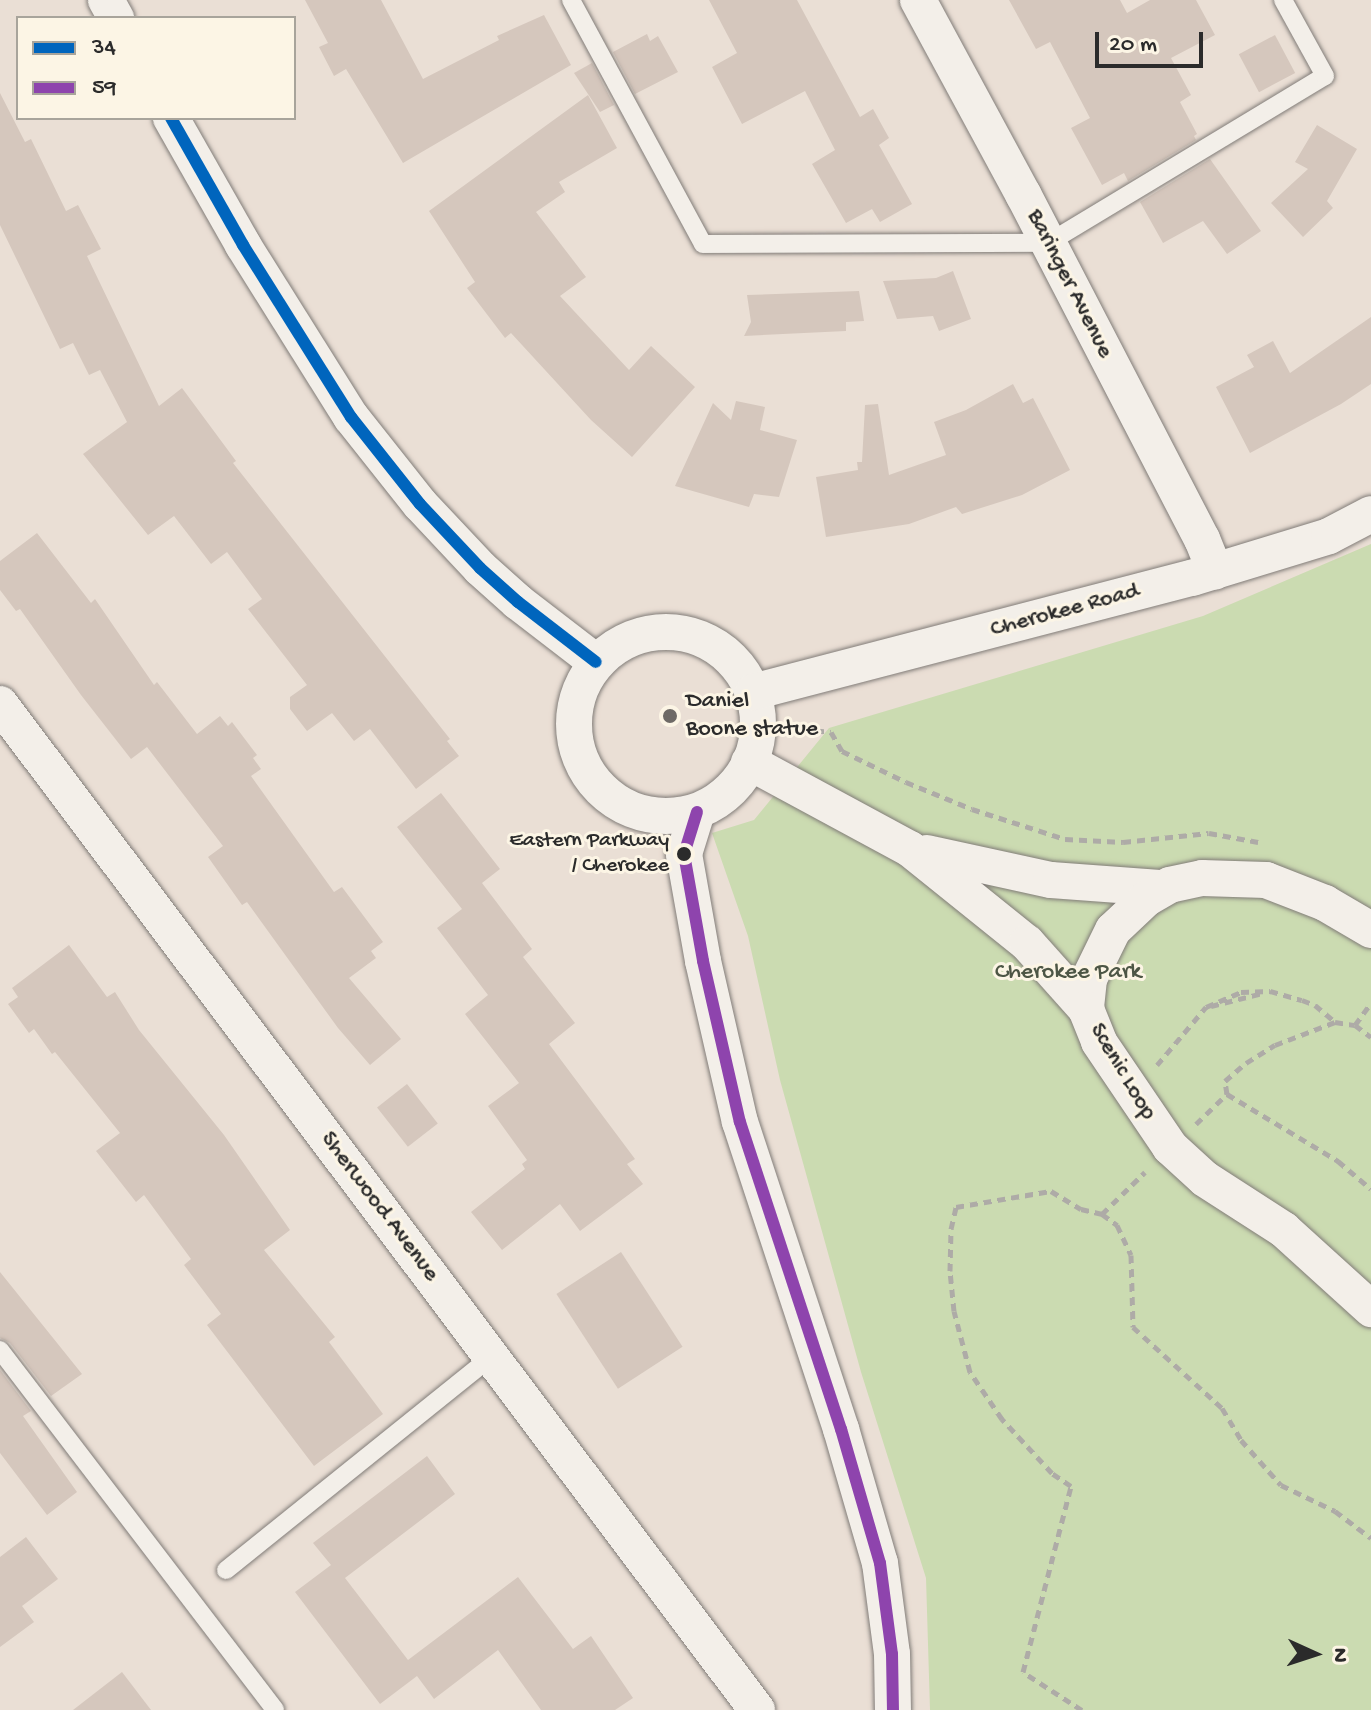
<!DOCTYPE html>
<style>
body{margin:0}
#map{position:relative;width:1371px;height:1710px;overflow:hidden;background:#eadfd5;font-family:"Gochi Hand",sans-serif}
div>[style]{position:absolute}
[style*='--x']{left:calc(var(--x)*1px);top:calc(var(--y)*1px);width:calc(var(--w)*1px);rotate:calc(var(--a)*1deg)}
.green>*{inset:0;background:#cbdbb1}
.building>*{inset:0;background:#d5c7bd;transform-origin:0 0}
.path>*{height:5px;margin-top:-2.5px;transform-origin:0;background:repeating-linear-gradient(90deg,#aeaba7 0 8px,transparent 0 14px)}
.roads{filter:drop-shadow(0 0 2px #817c78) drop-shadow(0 0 2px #817c78)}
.service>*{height:18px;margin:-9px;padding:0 9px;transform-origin:9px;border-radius:9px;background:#f3efe9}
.minor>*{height:36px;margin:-18px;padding:0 18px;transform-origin:18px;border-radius:18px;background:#f3efe9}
.minor>.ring{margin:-18px;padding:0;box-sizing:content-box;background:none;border:36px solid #f3efe9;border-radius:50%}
.bus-1>*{height:12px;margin:-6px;padding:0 6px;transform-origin:6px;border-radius:6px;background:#0065bd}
.bus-2>*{height:12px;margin:-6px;padding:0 6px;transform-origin:6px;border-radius:6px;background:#8e44ad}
.dots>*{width:22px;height:22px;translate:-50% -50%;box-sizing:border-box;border:4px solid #fcf5e5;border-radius:50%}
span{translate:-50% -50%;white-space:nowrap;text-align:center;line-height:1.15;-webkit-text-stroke:6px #fcf5e5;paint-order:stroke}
.bus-label{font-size:22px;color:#2b2b2b}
.right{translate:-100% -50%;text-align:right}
.street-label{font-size:24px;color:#2b2b2b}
.poi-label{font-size:24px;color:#2b2b2b}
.left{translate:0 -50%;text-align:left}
.park-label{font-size:24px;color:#4d5645}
.legend{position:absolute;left:16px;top:16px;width:280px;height:104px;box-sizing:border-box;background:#fcf5e5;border:2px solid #a8a49b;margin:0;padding:10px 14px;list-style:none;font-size:24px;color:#2b2b2b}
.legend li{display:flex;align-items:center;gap:16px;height:40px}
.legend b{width:40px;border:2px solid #a8a49b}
.north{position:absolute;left:1275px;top:1614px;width:80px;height:80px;-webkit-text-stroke:6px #fcf5e5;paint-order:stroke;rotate:93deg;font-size:22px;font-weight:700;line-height:32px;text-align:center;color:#2b2b2b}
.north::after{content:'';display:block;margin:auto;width:28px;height:36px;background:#2b2b2b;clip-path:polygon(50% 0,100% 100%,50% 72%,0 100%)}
.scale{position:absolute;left:1095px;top:32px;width:108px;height:36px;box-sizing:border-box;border:4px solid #2b2b2b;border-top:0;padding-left:10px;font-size:24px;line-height:28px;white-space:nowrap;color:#2b2b2b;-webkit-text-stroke:6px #fcf5e5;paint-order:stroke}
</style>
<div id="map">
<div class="green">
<div style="clip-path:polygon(1371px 544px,1371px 1710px,930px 1710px,926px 1578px,861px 1372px,780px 1080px,748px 936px,712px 833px,754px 820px,829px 728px,1203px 616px)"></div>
</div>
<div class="building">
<div style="clip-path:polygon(305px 0,381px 0,423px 79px,499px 40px,497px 36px,544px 15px,571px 65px,403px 163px,346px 69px,334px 76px,319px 47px,328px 43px)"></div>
<div style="clip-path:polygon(709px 0,797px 0,860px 117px,873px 109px,889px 138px,879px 145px,912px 204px,880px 222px,872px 209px,846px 223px,812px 164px,835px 150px,805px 91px,742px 124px,712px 67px,737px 53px)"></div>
<div style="clip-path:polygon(1009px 0,1120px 0,1127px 13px,1150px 0,1196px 0,1215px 35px,1171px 58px,1191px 95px,1180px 102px,1197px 134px,1194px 136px,1196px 140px,1128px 181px,1124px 173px,1102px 185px,1071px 128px,1090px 118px,1050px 42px,1036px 49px)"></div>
<div style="clip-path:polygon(647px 34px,650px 41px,658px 36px,678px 72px,635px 94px,613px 52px)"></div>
<div style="left:1275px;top:35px;width:43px;height:41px;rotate:62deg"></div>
<div style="clip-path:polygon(592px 63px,614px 105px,600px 112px,574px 73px)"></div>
<div style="clip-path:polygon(0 93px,25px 142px,31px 139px,66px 211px,78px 205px,101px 249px,87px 256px,159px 406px,182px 388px,236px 461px,233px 463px,450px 739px,447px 741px,459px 756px,416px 789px,370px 729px,354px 741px,332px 713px,307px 731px,290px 709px,290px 697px,307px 685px,248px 609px,262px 599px,227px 552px,211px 564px,174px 516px,148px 535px,83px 454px,127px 422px,100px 370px,89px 375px,73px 343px,60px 349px,0 225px)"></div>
<div style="clip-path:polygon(588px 95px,617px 148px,559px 182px,565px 192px,536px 212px,586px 277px,560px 296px,629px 370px,651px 346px,695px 387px,632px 457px,591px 420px,511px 333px,505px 338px,467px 288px,475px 282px,429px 211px)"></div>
<div style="clip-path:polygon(1317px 125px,1357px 149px,1327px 201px,1333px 208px,1303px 237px,1271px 203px,1308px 169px,1295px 162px)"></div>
<div style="clip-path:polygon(1210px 159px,1261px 231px,1227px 254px,1203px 221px,1163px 243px,1140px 202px)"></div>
<div style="clip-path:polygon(953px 271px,971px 319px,939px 331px,933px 316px,897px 319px,883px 281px,936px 278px)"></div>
<div style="clip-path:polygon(859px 291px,864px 321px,846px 322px,846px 331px,744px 336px,751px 322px,747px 295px)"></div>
<div style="clip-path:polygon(1371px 317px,1371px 384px,1341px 404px,1250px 453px,1216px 387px,1254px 367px,1247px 355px,1273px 341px,1290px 373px)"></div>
<div style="clip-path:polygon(1013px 384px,1023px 403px,1033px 398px,1070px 470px,1022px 495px,962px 514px,956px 507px,909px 524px,826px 537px,816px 477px,858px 470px,857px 462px,862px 462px,865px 405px,878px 404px,889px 475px,946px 455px,934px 422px,966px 410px)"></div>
<div style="clip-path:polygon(736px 401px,765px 407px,760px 430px,797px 440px,779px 497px,754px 494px,749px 507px,675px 486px,713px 403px,731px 420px)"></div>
<div style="clip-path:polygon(37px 533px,91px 603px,95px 599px,154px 685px,157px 682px,197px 734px,220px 716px,228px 726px,232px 722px,257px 755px,253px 758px,261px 769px,251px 776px,334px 892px,342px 887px,383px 942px,371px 951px,376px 958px,349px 978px,401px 1039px,370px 1065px,338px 1028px,247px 902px,242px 905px,208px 857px,223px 846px,147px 747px,131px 759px,81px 695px,20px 609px,16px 611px,0 590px,0 561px)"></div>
<div style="clip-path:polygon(441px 793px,500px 869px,482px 883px,532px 949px,523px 957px,575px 1023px,549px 1044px,635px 1159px,627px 1164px,643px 1184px,580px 1231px,560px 1204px,502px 1250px,471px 1212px,525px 1169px,522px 1164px,527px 1160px,488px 1106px,519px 1083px,465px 1014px,488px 995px,437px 928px,462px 909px,397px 827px)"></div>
<div style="clip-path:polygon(69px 945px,107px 997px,115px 992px,139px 1030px,224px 1135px,290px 1230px,264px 1250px,335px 1337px,329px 1342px,383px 1414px,314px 1466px,207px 1325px,221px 1314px,184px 1265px,191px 1259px,144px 1195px,136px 1202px,96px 1151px,120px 1133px,55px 1052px,52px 1054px,34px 1029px,29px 1033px,8px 1004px,18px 997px,12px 988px)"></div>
<div style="left:407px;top:1084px;width:50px;height:38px;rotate:52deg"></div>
<div style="left:621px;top:1252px;width:113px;height:77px;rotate:57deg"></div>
<div style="clip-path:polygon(0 1272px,82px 1374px,51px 1396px,10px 1343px,0 1338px)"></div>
<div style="clip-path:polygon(0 1370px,31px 1411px,23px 1416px,77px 1492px,47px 1515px,0 1453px)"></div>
<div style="clip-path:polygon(427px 1456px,455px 1494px,345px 1578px,408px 1660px,518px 1577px,573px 1649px,591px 1636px,633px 1698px,615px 1710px,541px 1710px,498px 1650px,434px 1699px,417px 1676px,380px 1704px,295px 1592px,331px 1565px,313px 1543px)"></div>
<div style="clip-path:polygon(26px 1537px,58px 1579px,22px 1606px,34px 1622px,0 1647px,0 1557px)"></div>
<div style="clip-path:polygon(122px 1672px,151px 1710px,73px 1710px)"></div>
</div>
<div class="path">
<div style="--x:774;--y:726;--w:57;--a:6"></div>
<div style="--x:831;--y:732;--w:22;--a:60"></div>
<div style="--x:842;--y:751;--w:71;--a:25.8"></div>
<div style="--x:906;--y:782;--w:71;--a:22.2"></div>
<div style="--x:972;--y:809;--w:98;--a:17.9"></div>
<div style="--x:1065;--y:839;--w:58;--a:3"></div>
<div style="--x:1123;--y:842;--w:86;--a:-6"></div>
<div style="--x:1209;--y:833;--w:50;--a:10.4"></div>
<div style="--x:1211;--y:1006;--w:54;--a:-14"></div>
<div style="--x:1355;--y:1025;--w:27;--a:-54"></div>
<div style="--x:1157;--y:1065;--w:76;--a:-49.8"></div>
<div style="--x:1206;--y:1007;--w:38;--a:-23"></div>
<div style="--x:1241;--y:992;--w:29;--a:-2"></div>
<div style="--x:1270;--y:991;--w:33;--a:16"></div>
<div style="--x:1302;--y:1000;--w:14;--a:21"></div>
<div style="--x:1315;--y:1005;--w:26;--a:40"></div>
<div style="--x:1335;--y:1022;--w:20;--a:9"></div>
<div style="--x:1355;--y:1025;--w:20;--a:37"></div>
<div style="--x:1227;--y:1094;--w:130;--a:31.1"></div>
<div style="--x:1338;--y:1161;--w:43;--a:40.3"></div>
<div style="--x:1196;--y:1124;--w:43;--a:-44.1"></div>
<div style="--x:1227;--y:1094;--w:13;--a:-99"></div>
<div style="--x:1225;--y:1081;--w:28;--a:-41"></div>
<div style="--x:1246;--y:1063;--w:34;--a:-32"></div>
<div style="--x:1275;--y:1045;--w:64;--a:-21"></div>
<div style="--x:1102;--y:1214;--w:60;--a:-44.3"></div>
<div style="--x:1082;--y:1710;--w:70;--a:-147.2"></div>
<div style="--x:1023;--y:1672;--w:192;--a:-75.5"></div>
<div style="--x:1071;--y:1486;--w:23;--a:-146"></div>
<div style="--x:1052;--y:1473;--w:74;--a:-132.8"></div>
<div style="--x:1002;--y:1419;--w:57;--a:-124.2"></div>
<div style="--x:970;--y:1372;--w:63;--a:-104.7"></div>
<div style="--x:954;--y:1311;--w:40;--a:-95.7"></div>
<div style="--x:950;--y:1271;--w:42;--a:-88.6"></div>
<div style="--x:951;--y:1229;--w:23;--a:-77"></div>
<div style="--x:956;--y:1207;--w:96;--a:-9.6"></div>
<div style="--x:1051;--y:1191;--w:35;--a:31"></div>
<div style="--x:1081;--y:1209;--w:22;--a:13"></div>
<div style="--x:1102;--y:1214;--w:19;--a:36"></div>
<div style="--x:1117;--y:1225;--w:33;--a:65"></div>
<div style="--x:1131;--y:1255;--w:72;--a:88.4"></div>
<div style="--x:1133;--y:1327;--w:120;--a:42.3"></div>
<div style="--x:1222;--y:1408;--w:37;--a:59"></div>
<div style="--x:1241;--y:1440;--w:60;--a:48.4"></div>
<div style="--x:1281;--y:1485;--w:60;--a:25.7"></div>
<div style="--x:1335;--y:1511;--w:45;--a:36.9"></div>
</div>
<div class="roads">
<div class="service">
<div style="--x:571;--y:0;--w:277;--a:61.6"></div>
<div style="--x:703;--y:244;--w:345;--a:-0.2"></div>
<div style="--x:1048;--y:243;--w:323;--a:-31.1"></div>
<div style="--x:1325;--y:76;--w:87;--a:-118.9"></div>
<div style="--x:0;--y:1350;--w:453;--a:52.6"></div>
<div style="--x:226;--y:1570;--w:341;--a:-38.8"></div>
</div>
<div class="minor">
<div style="--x:106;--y:0;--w:21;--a:61"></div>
<div style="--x:918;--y:0;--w:221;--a:61.6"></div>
<div style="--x:1023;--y:194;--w:389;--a:62.6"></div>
<div style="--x:1202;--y:539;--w:35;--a:68"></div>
<div style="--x:171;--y:118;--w:146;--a:60.4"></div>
<div style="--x:243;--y:245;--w:203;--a:57.9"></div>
<div style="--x:351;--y:417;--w:111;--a:51.6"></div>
<div style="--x:420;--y:504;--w:88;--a:46.8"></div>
<div style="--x:480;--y:568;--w:51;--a:41.8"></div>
<div style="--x:518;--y:602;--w:98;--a:37.6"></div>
<div class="ring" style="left:574px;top:632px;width:148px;height:148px"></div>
<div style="--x:753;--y:692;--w:454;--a:-14.6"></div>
<div style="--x:1192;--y:578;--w:143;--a:-17"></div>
<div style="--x:1329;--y:536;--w:47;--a:-27.6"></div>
<div style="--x:0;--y:704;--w:1259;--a:53.04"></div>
<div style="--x:749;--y:762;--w:183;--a:28.4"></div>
<div style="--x:910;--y:849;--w:150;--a:38.8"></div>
<div style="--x:1027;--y:943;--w:89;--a:48.2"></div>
<div style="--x:697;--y:812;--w:44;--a:107.2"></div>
<div style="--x:684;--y:854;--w:109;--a:79.9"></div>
<div style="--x:703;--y:961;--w:165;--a:77.1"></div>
<div style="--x:740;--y:1122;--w:323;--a:71.8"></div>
<div style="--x:841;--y:1429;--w:140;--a:73.8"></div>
<div style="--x:880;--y:1563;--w:92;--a:82.5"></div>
<div style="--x:892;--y:1654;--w:56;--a:89"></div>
<div style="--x:927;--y:853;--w:127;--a:12.3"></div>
<div style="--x:1051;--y:880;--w:109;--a:4.2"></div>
<div style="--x:1371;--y:930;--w:53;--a:-149.6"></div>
<div style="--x:1325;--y:903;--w:63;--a:-158.7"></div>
<div style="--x:1266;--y:880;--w:64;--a:-178.2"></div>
<div style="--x:1202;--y:878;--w:33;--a:168"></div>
<div style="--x:1170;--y:885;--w:28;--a:150"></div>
<div style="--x:1146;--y:899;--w:45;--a:136.8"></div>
<div style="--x:1113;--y:930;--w:55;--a:116.1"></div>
<div style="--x:1089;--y:979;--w:30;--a:96"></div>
<div style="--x:1086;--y:1009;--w:35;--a:68"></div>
<div style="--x:1099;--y:1042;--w:127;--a:55.9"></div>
<div style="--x:1170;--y:1147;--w:47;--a:42.4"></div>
<div style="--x:1205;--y:1179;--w:94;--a:32.8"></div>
<div style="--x:1284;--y:1230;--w:118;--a:42.2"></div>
</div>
</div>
<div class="bus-1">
<div style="--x:171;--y:118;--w:146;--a:60.4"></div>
<div style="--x:243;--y:245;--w:203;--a:57.9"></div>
<div style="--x:351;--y:417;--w:111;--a:51.6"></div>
<div style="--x:420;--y:504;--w:88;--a:46.8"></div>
<div style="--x:480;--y:568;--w:51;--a:41.8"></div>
<div style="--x:518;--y:602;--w:98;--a:37.6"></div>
</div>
<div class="bus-2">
<div style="--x:697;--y:812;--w:44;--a:107.2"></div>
<div style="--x:684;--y:854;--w:109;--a:79.9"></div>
<div style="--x:703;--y:961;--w:165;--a:77.1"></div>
<div style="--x:740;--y:1122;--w:323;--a:71.8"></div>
<div style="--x:841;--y:1429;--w:140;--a:73.8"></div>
<div style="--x:880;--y:1563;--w:92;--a:82.5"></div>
<div style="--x:892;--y:1654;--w:56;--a:89"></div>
</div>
<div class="dots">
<div style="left:670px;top:716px;background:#6e6a66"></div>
<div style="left:684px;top:854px;background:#2b2b2b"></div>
</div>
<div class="bus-label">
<span class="right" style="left:669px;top:854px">Eastern Parkway<br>/ Cherokee</span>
</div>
<div class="street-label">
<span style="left:1069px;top:284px;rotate:63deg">Baringer Avenue</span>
<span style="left:1065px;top:611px;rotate:-15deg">Cherokee Road</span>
<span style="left:1122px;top:1072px;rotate:59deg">Scenic Loop</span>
<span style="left:379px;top:1207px;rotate:53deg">Sherwood Avenue</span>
</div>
<div class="poi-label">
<span class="left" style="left:686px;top:716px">Daniel<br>Boone statue</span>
</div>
<div class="park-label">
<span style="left:1068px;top:973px">Cherokee Park</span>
</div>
<ul class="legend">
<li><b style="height:10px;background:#0065bd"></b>34</li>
<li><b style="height:10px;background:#8e44ad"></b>59</li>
</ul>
<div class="north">N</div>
<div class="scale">20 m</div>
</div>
